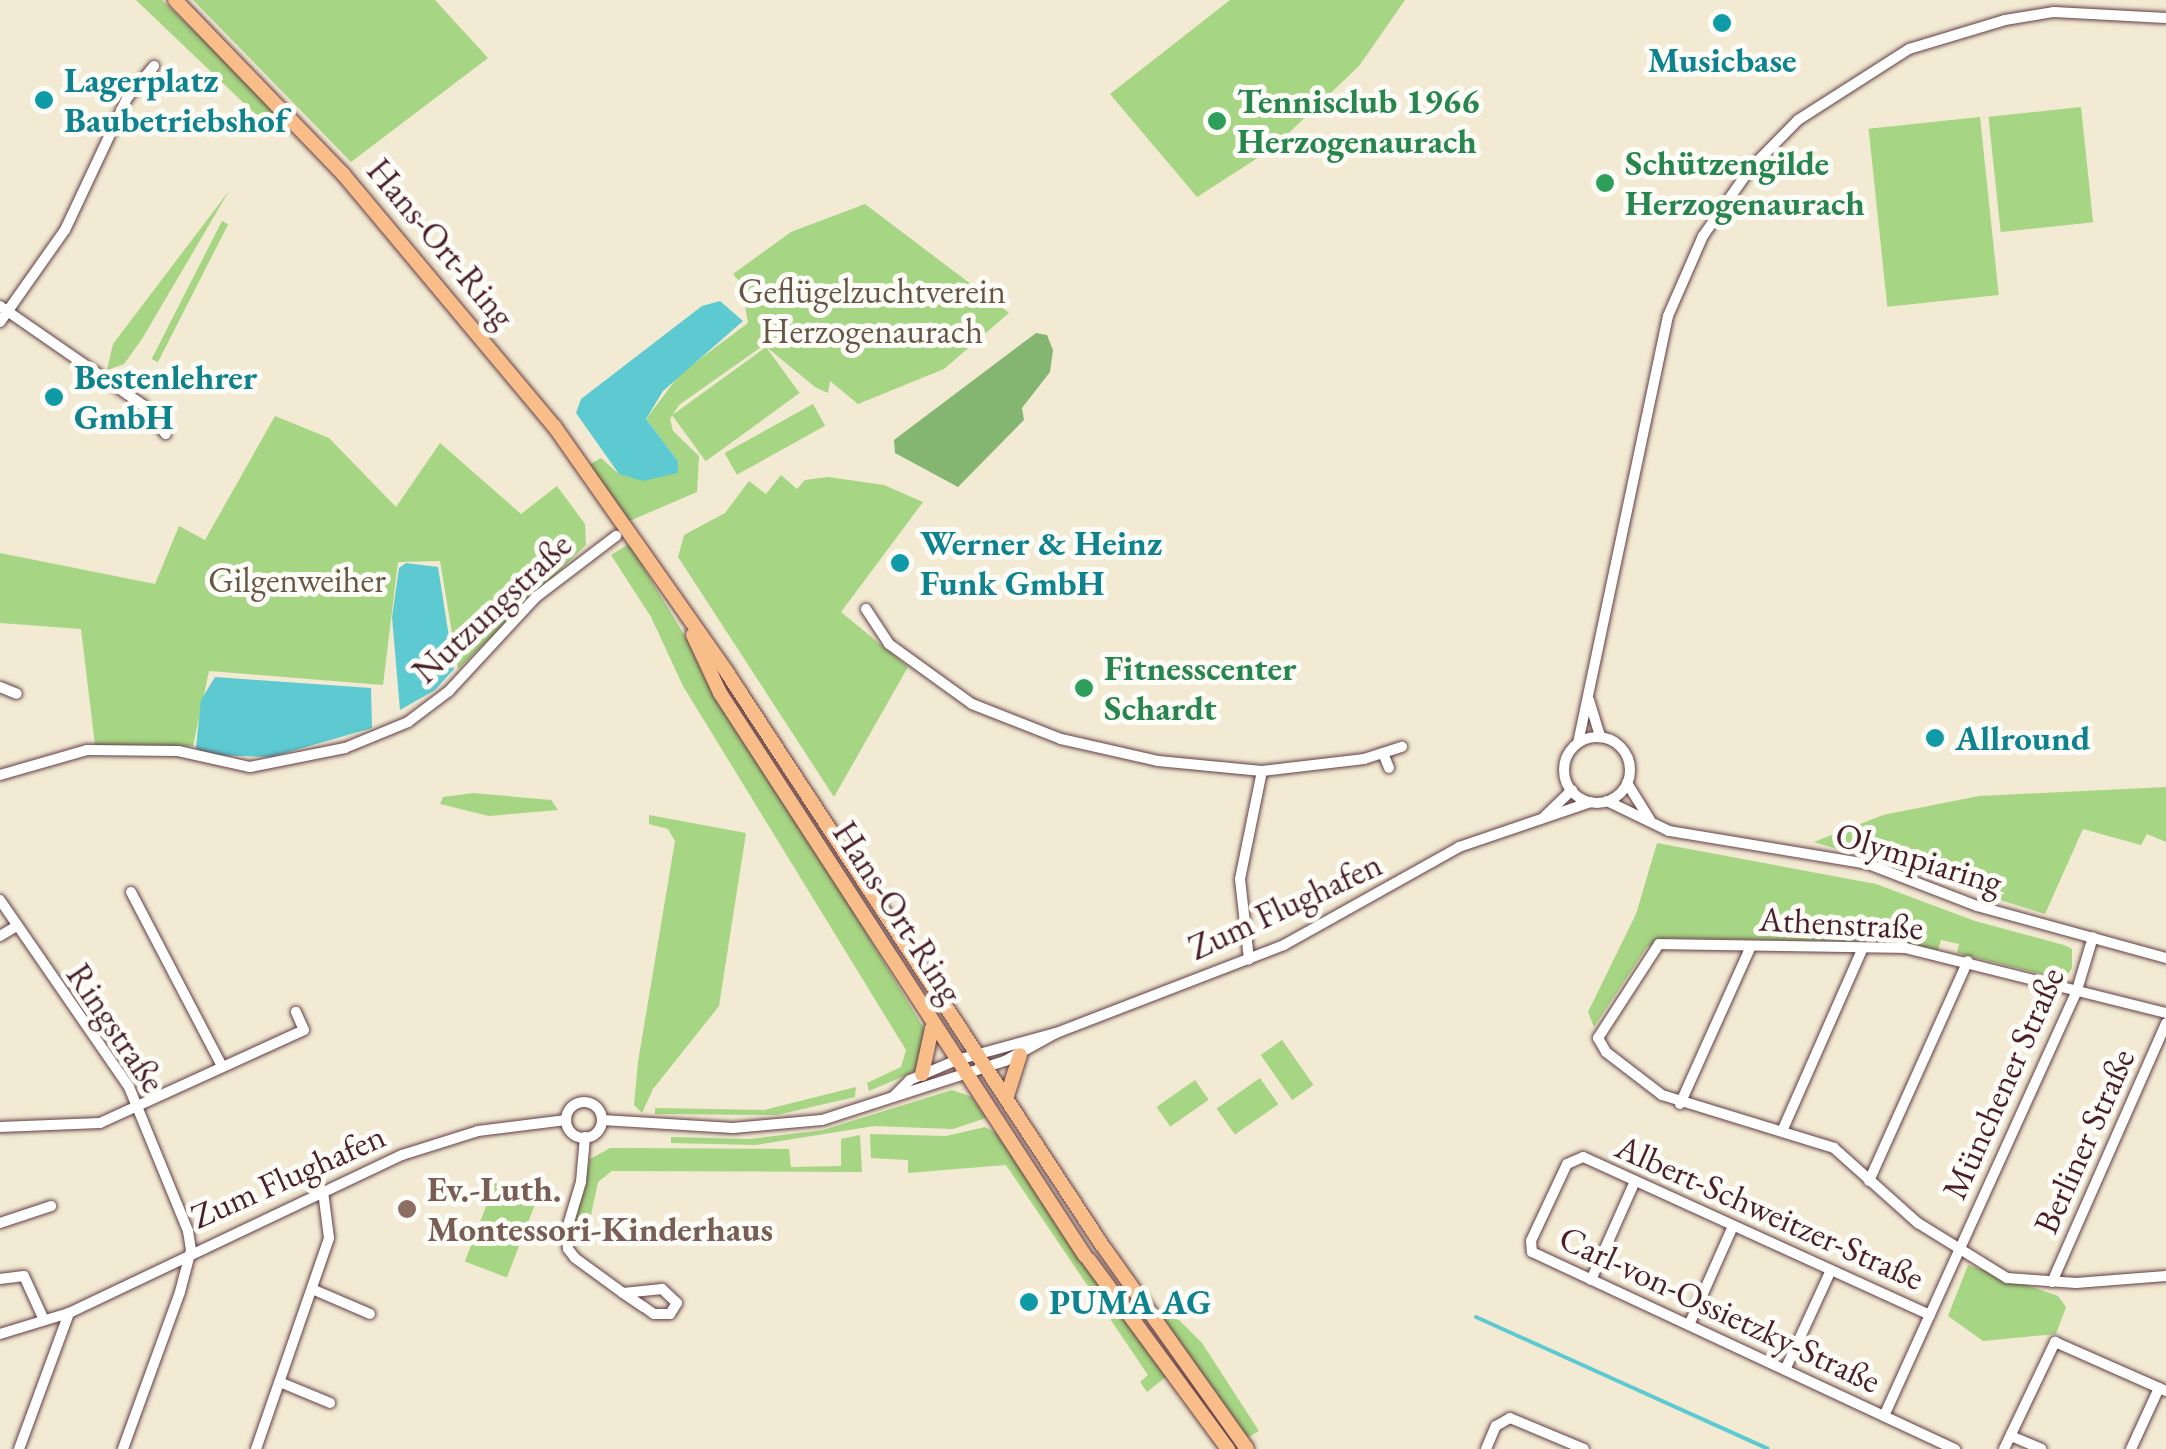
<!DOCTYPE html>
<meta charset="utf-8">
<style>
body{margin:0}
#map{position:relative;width:2166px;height:1449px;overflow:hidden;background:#f2ead3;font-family:"EB Garamond",serif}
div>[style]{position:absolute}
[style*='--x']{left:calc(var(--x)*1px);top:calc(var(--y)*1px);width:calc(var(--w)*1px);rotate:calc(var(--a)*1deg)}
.green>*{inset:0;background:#a6d583;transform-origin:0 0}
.forest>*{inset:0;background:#84b671}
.water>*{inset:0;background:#5dcad2}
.stream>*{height:4px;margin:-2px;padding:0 2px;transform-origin:2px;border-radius:2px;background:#5dcad2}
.roads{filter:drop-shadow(0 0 2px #633d44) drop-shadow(0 0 2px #633d44)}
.minor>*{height:10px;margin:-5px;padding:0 5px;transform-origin:5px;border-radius:5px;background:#fff}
.minor>.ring{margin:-5px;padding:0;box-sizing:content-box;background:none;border:10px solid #fff;border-radius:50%}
.major>*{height:14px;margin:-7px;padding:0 7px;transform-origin:7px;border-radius:7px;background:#f9bd89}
.dots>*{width:28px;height:28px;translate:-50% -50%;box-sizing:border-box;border:5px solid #fdfcf7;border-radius:50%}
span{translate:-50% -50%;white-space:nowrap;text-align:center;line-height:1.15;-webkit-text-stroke:10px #fdfcf7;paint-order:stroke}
.culture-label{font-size:35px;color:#0d838f;font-weight:700}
.left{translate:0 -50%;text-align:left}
.leisure-label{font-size:35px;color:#27864d;font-weight:700}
.street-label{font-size:35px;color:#4a1f2b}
.park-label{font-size:35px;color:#665645}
.education-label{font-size:35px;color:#785e54;font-weight:700}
</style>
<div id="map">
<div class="green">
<div style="clip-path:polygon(136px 0,162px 0,214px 50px,277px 113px,271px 129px)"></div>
<div style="clip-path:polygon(193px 0,435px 0,488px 58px,351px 162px)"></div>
<div style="clip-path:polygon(1230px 0,1405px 0,1359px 66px,1273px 148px,1197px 197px,1110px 94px)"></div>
<div style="left:2081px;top:107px;width:116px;height:93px;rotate:84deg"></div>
<div style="left:1980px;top:117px;width:179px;height:112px;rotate:84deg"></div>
<div style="clip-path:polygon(229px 191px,142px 339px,124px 364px,107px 370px,113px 344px)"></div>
<div style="clip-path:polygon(865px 204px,1009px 313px,944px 369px,858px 404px,830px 381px,828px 393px,815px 387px,764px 345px,679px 405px,670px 419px,673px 431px,699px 456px,697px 492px,627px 522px,587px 466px,601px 458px,619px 474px,678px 461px,646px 419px,680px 374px,748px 323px,745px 306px,754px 299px,733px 274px,791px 232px)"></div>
<div style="left:222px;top:221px;width:7px;height:155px;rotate:27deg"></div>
<div style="left:766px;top:347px;width:57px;height:116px;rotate:54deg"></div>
<div style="left:813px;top:404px;width:25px;height:101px;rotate:61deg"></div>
<div style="clip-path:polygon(275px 416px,329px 438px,396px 507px,440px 443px,521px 514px,557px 486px,585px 524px,586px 545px,458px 669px,440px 561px,398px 562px,383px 685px,209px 671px,193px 746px,95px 745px,81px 629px,0 623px,0 553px,155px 584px,179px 526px,205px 540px)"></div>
<div style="clip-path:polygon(781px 475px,797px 489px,805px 480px,828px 477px,884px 485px,923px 502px,841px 612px,908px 667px,834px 797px,678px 557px,684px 535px,725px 513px,749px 481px,766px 494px)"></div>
<div style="clip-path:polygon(629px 544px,925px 1030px,916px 1071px,869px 1091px,867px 1083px,901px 1067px,906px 1050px,683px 686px,651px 617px,611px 555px)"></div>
<div style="clip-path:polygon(2166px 787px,2166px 842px,2147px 834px,2141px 845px,2083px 829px,2045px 914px,1814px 842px,1883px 815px,1979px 796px)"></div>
<div style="clip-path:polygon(473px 793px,551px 800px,558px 810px,489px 816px,440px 804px,443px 797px)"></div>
<div style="clip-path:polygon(649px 815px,746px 833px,719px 1006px,653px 1089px,642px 1113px,634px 1105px,638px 1062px,675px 841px,668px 829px,649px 824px)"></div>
<div style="clip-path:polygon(1657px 843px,1876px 884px,1975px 921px,2064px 945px,2072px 949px,2072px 968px,2067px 975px,2041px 974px,1957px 953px,1959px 944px,1941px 940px,1938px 950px,1898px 942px,1666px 938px,1647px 947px,1594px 1027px,1588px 1012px,1636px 914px)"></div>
<div style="left:1282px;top:1040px;width:55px;height:26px;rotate:55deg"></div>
<div style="left:1260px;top:1078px;width:32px;height:53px;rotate:55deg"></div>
<div style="left:1195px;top:1080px;width:24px;height:47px;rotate:55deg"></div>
<div style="clip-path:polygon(856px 1087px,855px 1097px,777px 1115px,655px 1114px,655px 1108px,764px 1110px)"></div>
<div style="clip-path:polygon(952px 1090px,972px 1097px,986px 1118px,953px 1129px,874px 1126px,756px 1145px,671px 1143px,671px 1137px,750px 1139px,823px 1130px)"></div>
<div style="clip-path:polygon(985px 1127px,999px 1135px,1167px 1376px,1147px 1392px,1140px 1382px,1148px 1375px,1006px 1165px,908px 1173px,908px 1160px,871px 1158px,870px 1134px,946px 1136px)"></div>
<div style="clip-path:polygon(860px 1135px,862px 1172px,612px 1171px,598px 1182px,585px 1243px,570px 1239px,590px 1159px,610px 1148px,789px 1149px,791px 1167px,841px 1166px,841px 1139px)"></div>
<div style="left:495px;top:1183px;width:45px;height:84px;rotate:21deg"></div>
<div style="clip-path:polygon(1968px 1265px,2058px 1296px,2066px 1307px,2056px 1334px,1983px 1341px,1948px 1316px)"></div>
<div style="clip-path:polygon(1158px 1315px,1179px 1320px,1202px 1343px,1259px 1431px,1247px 1438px)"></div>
</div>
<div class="forest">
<div style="clip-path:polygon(1036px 333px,1047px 335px,1053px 350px,1050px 372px,1022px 408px,1024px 420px,958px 487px,895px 453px,894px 440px)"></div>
</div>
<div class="water">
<div style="clip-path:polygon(720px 301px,743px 321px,663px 391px,646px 419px,678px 461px,678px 473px,643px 481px,619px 474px,576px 413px,581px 399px,702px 306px)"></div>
<div style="clip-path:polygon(406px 563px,438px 567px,454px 669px,435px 690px,400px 710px,392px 617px,399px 568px)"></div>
<div style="clip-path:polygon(215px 677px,371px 688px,372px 728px,271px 757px,208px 755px,196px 748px,201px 700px)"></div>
</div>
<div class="stream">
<div style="--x:1476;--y:1317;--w:320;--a:24.3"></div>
</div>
<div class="roads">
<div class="minor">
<div style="--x:0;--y:306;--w:174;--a:34.7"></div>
<div style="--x:143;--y:405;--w:37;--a:52"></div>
<div style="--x:0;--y:322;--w:113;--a:-54.8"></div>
<div style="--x:65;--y:230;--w:146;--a:-64.8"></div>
<div style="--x:127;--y:98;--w:42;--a:-49.8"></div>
<div style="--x:866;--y:609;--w:42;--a:56.7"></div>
<div style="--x:889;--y:644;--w:102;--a:35.9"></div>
<div style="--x:972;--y:704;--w:96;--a:21.5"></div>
<div style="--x:1061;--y:739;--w:99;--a:12.8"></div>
<div style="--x:1158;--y:761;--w:104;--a:5.5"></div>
<div style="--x:1262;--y:771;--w:110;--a:101.5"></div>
<div style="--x:1240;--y:879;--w:81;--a:83.6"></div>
<div style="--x:0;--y:687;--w:18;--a:22"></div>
<div style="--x:1589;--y:700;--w:39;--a:73"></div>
<div class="ring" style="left:1564px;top:737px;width:56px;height:56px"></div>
<div style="--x:1578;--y:743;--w:436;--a:-78.1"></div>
<div style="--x:1668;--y:316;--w:87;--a:-66.4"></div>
<div style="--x:1703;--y:236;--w:82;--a:-55"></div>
<div style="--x:1750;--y:169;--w:69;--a:-45.6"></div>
<div style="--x:1798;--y:120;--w:132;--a:-32.6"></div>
<div style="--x:1909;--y:49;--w:100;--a:-16.8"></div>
<div style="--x:2005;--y:20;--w:50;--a:-9.3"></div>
<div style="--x:2054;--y:12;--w:112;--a:3.1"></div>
<div style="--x:1383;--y:753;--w:16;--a:68"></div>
<div style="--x:1262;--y:771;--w:103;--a:-6.7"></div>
<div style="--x:1364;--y:759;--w:40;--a:-18"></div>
<div style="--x:0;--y:775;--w:91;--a:-16"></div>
<div style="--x:87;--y:750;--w:91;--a:0.6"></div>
<div style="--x:178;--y:751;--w:74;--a:12.5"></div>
<div style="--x:250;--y:767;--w:97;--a:-11.3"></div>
<div style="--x:345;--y:748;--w:68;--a:-22.4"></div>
<div style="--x:408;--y:722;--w:51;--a:-37.1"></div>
<div style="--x:449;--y:691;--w:128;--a:-47.2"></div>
<div style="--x:536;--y:597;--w:101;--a:-37.3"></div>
<div style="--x:1627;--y:783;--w:44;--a:58.1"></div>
<div style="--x:1607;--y:801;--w:69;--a:25.8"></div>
<div style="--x:1669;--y:831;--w:202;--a:9.4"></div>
<div style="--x:1868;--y:864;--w:117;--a:21.1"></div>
<div style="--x:1977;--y:906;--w:196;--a:15.4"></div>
<div style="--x:1544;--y:817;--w:39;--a:-44"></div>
<div style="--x:131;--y:892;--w:196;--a:62.4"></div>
<div style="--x:0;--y:900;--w:227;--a:55.4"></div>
<div style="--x:129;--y:1087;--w:156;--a:67.7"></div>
<div style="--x:188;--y:1231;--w:19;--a:81"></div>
<div style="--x:191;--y:1250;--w:43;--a:104.7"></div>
<div style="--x:180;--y:1292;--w:167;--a:110"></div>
<div style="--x:0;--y:936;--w:17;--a:-31"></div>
<div style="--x:2166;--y:1013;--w:269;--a:-166"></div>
<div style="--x:1905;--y:948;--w:246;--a:-179.1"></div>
<div style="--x:1659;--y:944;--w:112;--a:123"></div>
<div style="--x:1598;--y:1038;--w:16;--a:60"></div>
<div style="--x:1606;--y:1052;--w:71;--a:37.5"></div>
<div style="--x:1662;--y:1095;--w:180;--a:17.1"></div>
<div style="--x:1834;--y:1148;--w:113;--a:41.8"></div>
<div style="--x:1918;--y:1223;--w:105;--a:31.7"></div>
<div style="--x:2007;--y:1278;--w:69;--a:4.1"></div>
<div style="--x:2076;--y:1283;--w:90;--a:-4.4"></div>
<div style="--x:893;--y:1097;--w:24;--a:-45"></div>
<div style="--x:910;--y:1080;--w:51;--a:-23.1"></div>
<div style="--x:957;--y:1060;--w:103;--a:-15.3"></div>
<div style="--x:1056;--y:1033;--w:244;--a:-21.1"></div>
<div style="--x:1284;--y:945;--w:201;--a:-29.2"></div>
<div style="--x:1459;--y:847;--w:139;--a:-18.8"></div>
<div class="ring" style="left:566px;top:1102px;width:26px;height:26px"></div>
<div style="--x:1680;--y:1104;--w:173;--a:-65.8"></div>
<div style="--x:602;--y:1120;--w:131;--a:3.5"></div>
<div style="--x:733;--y:1128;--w:89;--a:-5.1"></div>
<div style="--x:822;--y:1120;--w:192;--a:-17.9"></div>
<div style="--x:1005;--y:1061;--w:58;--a:-28.8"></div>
<div style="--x:0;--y:1127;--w:100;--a:-2.3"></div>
<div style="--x:100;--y:1123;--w:224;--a:-24.5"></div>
<div style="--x:304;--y:1030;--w:20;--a:-114"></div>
<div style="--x:1783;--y:1129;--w:198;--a:-66.2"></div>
<div style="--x:585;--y:1137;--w:45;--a:95.1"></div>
<div style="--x:581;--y:1182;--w:52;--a:106.7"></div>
<div style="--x:566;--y:1232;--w:17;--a:83"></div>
<div style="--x:568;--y:1249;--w:11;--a:52"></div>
<div style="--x:575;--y:1258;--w:59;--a:36.1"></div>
<div style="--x:623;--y:1293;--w:25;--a:34"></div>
<div style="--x:644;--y:1307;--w:12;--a:35"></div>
<div style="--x:654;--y:1314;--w:16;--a:0"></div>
<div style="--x:670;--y:1314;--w:13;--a:-58"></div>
<div style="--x:677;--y:1303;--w:21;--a:-137"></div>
<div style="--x:662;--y:1289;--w:39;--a:174"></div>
<div style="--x:1869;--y:1181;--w:241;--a:-65.8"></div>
<div style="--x:0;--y:1223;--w:54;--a:-18.4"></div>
<div style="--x:0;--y:1279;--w:24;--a:-7"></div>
<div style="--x:24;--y:1276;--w:48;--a:65.6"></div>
<div style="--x:1591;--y:1280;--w:108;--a:-66"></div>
<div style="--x:2052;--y:1282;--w:283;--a:-66.2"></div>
<div style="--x:312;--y:1289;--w:63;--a:23.3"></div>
<div style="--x:1930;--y:1315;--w:381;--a:-155.5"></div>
<div style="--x:1583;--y:1157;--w:17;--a:156"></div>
<div style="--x:1567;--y:1164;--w:85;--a:115.1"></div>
<div style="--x:1531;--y:1241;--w:11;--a:85"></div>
<div style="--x:1532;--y:1252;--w:467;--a:25"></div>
<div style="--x:1689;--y:1325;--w:108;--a:-66"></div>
<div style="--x:0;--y:1334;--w:72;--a:-16.9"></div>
<div style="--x:69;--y:1313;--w:369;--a:-25.4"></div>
<div style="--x:402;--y:1155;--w:80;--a:-17.5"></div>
<div style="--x:478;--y:1131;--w:89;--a:-7.1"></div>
<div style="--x:1785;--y:1370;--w:110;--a:-65.3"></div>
<div style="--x:282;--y:1383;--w:52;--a:22.6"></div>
<div style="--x:1884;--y:1416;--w:468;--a:-65.6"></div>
<div style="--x:2077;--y:990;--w:55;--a:-73.2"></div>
<div style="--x:2011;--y:1436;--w:33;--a:23"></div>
<div style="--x:19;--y:1449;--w:145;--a:-69.8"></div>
<div style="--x:256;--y:1449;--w:223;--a:-70.9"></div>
<div style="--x:329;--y:1238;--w:47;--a:-97.3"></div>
<div style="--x:1486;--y:1449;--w:25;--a:-67"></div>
<div style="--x:1496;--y:1426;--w:16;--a:-30"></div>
<div style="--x:1510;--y:1418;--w:80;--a:22.7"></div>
<div style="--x:2004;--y:1449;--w:119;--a:-64.5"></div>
<div style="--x:2055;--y:1342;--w:121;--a:23.8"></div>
<div style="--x:2131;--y:1449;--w:67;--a:-65.3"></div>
</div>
<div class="major">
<div style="--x:175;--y:0;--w:242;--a:46"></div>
<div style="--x:343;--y:174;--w:329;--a:50.1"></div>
<div style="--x:554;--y:426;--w:303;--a:54.9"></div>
<div style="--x:728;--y:674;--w:683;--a:56.78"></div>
<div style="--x:693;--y:635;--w:64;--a:65"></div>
<div style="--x:720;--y:693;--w:671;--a:57.04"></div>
<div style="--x:922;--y:1074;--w:47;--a:-77.7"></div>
<div style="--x:1006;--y:1099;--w:46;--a:-72.3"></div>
<div style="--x:1105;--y:1249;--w:245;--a:54.6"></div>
<div style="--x:1089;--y:1260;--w:235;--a:53.7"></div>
</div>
</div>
<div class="dots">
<div style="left:1722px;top:23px;background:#0f9aa8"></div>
<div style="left:44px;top:100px;background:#0f9aa8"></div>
<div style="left:1217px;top:121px;background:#2e9e5b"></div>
<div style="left:1605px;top:183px;background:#2e9e5b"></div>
<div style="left:54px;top:397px;background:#0f9aa8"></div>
<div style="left:900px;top:563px;background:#0f9aa8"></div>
<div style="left:1084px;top:688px;background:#2e9e5b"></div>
<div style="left:1935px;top:738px;background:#0f9aa8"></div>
<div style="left:407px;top:1209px;background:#8d6e63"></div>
<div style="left:1029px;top:1302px;background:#0f9aa8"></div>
</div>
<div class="culture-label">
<span style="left:1722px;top:60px">Musicbase</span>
<span class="left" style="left:64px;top:100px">Lagerplatz<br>Baubetriebshof</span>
<span class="left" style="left:74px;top:397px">Bestenlehrer<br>GmbH</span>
<span class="left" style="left:920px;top:563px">Werner &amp; Heinz<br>Funk GmbH</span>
<span class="left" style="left:1955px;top:738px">Allround</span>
<span class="left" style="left:1049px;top:1302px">PUMA AG</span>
</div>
<div class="leisure-label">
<span class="left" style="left:1237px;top:121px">Tennisclub 1966<br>Herzogenaurach</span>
<span class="left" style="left:1625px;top:183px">Schützengilde<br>Herzogenaurach</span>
<span class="left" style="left:1104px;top:688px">Fitnesscenter<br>Schardt</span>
</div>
<div class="street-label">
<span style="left:441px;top:243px;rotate:50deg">Hans-Ort-Ring</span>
<span style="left:492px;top:608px;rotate:-43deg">Nutzungstraße</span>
<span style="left:1919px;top:858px;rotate:17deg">Olympiaring</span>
<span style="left:1285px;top:906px;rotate:-25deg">Zum Flughafen</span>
<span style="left:898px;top:912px;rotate:57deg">Hans-Ort-Ring</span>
<span style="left:1841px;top:923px;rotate:3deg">Athenstraße</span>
<span style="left:116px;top:1028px;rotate:56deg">Ringstraße</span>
<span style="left:2003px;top:1083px;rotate:-66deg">Münchener Straße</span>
<span style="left:2084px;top:1141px;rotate:-66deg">Berliner Straße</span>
<span style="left:288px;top:1176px;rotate:-24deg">Zum Flughafen</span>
<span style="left:1770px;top:1212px;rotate:24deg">Albert-Schweitzer-Straße</span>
<span style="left:1720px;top:1309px;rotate:25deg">Carl-von-Ossietzky-Straße</span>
</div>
<div class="park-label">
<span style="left:872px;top:311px">Geflügelzuchtverein<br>Herzogenaurach</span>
<span style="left:297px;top:580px">Gilgenweiher</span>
</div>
<div class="education-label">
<span class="left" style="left:427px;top:1209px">Ev.-Luth.<br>Montessori-Kinderhaus</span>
</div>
</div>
